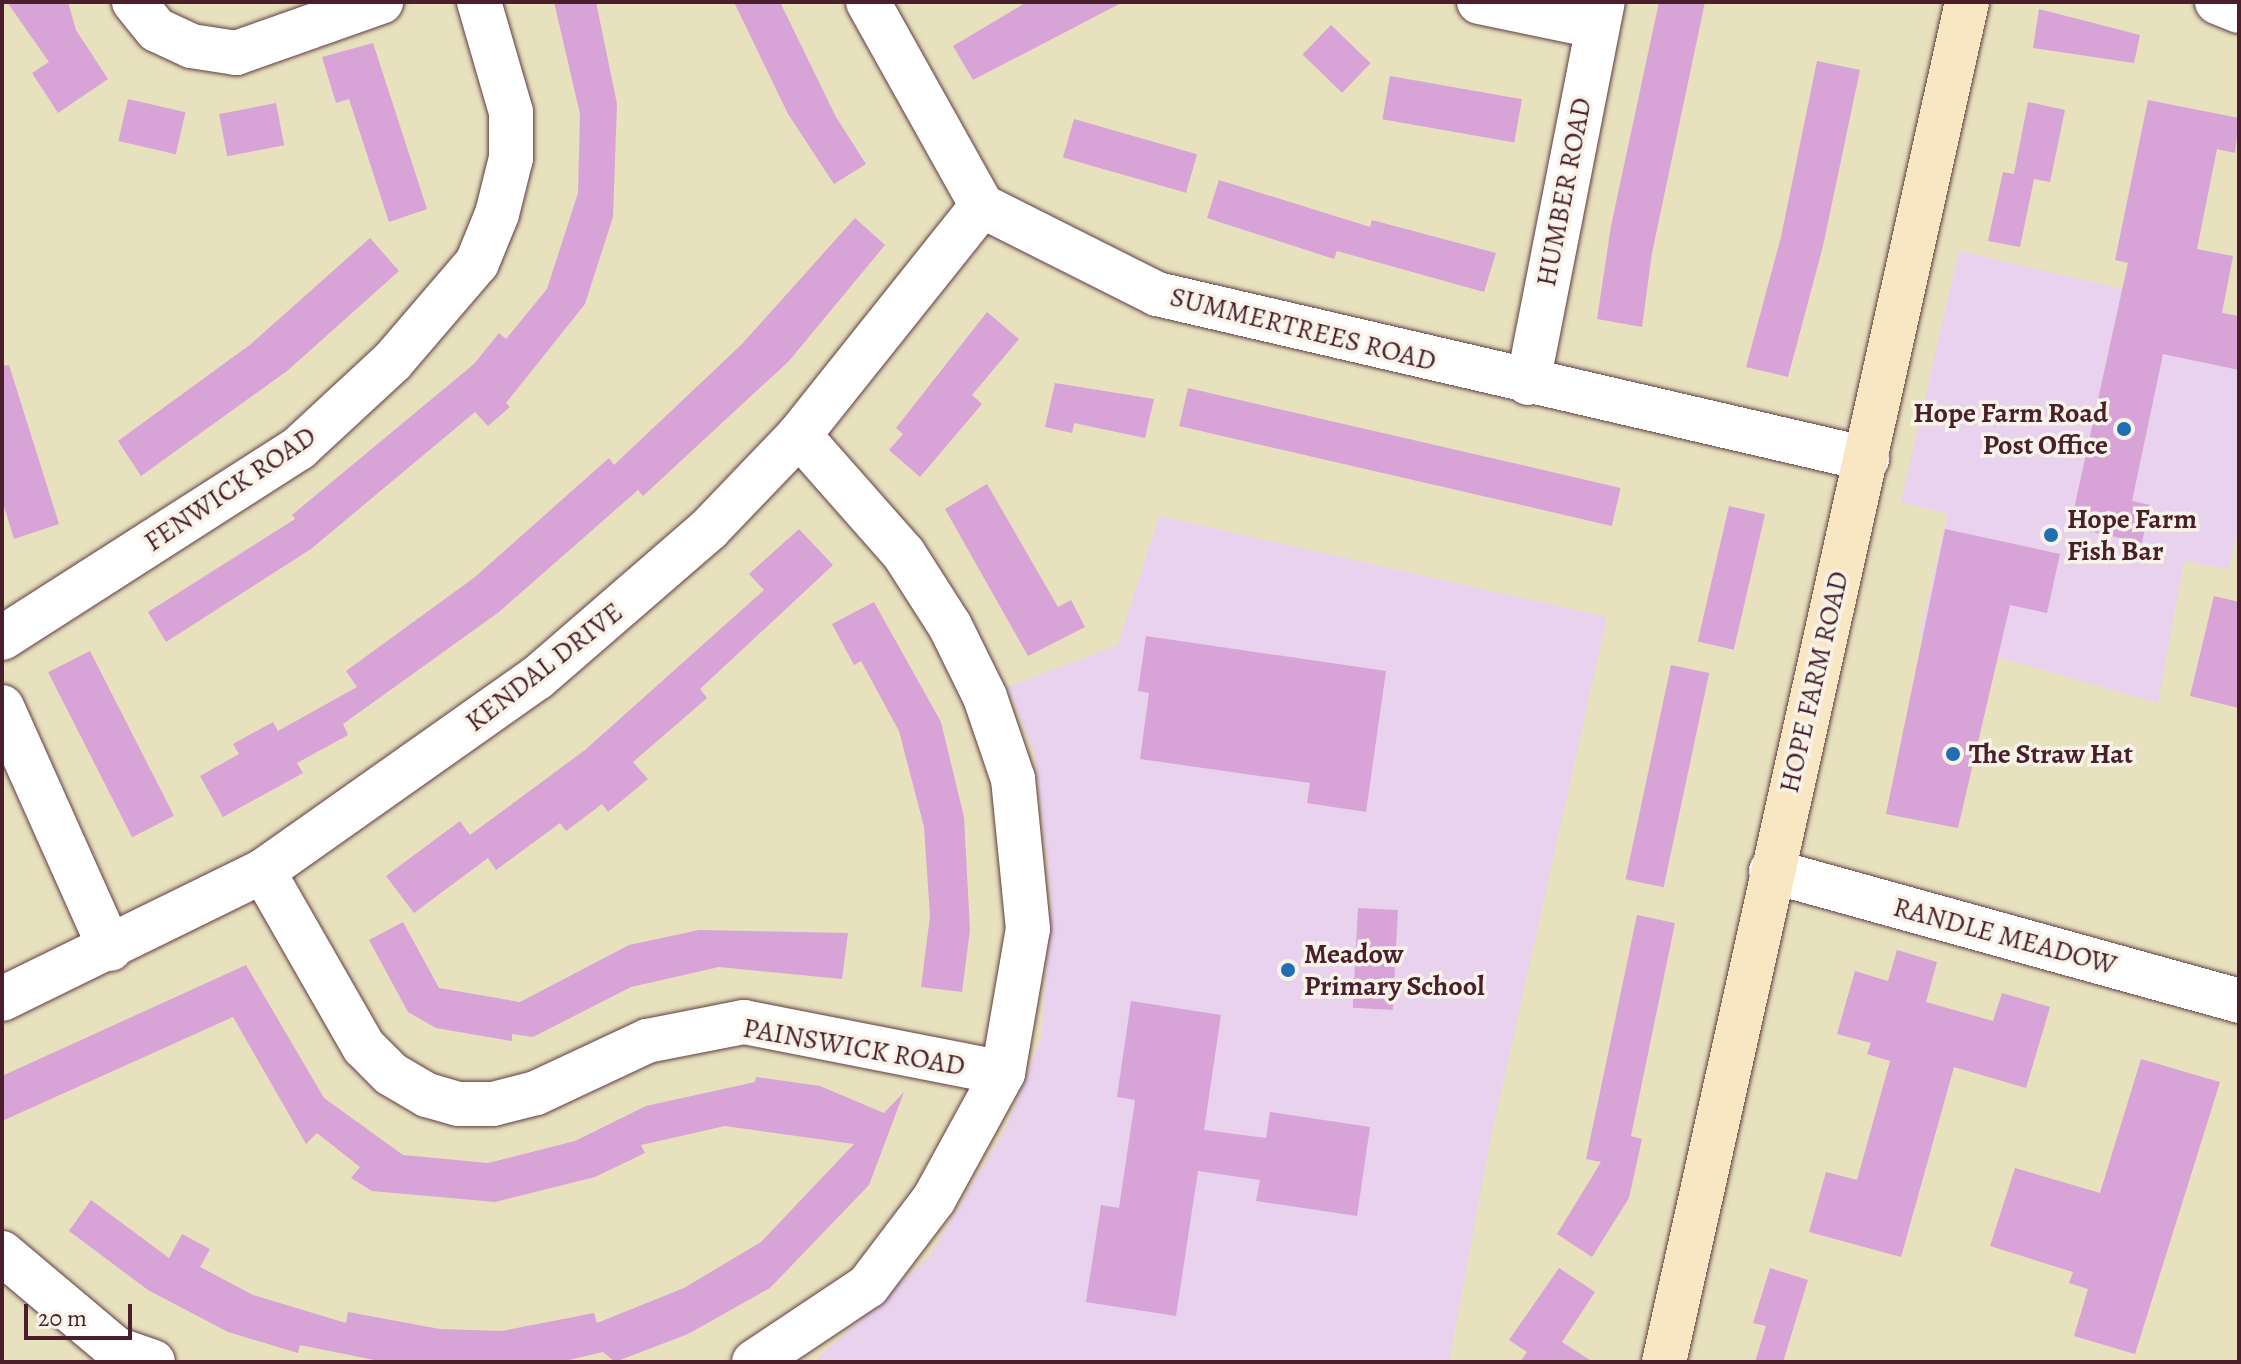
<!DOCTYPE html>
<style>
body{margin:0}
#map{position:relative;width:2241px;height:1364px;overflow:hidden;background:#e7e1be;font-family:Alegreya,serif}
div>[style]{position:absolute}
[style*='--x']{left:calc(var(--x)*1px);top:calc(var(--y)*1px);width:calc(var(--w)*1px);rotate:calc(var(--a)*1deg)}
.built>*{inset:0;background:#e9d2ed}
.building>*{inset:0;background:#d8a3d7;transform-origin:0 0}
.roads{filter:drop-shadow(0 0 2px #623c41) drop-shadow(0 0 2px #623c41)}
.street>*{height:44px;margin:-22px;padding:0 22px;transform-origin:22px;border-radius:22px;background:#fff}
.secondary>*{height:44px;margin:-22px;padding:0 22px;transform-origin:22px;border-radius:22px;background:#f9e7c3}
.dots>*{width:22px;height:22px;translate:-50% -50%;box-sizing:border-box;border:4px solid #f7f3e8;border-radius:50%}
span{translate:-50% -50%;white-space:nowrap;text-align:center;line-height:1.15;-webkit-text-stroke:7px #f7f3e8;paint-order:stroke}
.street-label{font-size:28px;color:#4a1f2b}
.poi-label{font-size:28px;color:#4a1f2b;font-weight:700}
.right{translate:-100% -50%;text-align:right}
.left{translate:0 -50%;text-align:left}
.frame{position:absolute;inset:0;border:4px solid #4a1f2b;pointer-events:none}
.scale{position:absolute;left:24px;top:1304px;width:108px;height:36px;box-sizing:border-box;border:4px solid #4a1f2b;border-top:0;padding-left:10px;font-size:24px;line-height:28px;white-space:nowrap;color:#4a1f2b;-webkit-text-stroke:6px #f7f3e8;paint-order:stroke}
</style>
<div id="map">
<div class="built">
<div style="clip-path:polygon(1959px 251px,2239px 316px,2239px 525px,2228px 569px,2184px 561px,2158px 703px,1920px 635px,1948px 514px,1901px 502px)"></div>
<div style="clip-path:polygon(1159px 516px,1607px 617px,1489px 1146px,1449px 1362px,821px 1362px,819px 1357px,929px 1257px,1006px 1128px,1041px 1038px,1052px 902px,1035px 755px,1008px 687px,1118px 645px)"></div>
</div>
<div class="building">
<div style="clip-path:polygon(7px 2px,68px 2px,76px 30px,108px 79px,58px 113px,32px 73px,49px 62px)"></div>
<div style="clip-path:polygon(554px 2px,596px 2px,617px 104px,613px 217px,585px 304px,506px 403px,510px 407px,488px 426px,475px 412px,311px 549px,166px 642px,148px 612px,295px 519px,292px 515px,474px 364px,499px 333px,506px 339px,547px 289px,578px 193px,580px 114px)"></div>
<div style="clip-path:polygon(734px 2px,780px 2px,836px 117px,866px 164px,834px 184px,788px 114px)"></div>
<div style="clip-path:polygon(1027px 2px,1123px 2px,973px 80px,953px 46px)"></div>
<div style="clip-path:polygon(1659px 2px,1705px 2px,1652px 253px,1642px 327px,1597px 319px,1611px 226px)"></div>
<div style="clip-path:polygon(2039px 9px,2140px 35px,2134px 63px,2033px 48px)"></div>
<div style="left:1331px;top:25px;width:55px;height:41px;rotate:44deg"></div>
<div style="clip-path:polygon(373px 43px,427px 209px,389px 222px,349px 99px,336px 103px,322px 57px)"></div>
<div style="clip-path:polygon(1817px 61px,1860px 70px,1823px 246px,1788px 377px,1746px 367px,1781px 237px)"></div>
<div style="left:1390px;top:76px;width:134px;height:44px;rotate:10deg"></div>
<div style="left:128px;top:99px;width:59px;height:43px;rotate:13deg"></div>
<div style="clip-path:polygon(2148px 100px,2239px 118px,2235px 153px,2217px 149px,2197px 249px,2233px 256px,2222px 313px,2239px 316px,2239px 370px,2163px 354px,2132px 501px,2150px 505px,2142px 543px,2070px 527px,2128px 263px,2115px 260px)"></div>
<div style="clip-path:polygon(2028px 102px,2065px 110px,2050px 182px,2034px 179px,2020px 247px,1988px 241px,2003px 172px,2014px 174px)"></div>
<div style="left:276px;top:103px;width:43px;height:58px;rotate:79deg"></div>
<div style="left:1074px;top:119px;width:128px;height:40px;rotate:16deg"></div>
<div style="clip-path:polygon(1219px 180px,1370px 227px,1372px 220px,1496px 253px,1484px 292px,1337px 251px,1334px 259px,1207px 218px)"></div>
<div style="clip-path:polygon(855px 218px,885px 245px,789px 361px,643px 496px,638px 490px,499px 612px,343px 724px,348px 735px,297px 763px,303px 773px,223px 817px,200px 776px,239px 754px,233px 744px,273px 722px,278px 731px,357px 687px,346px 671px,475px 577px,609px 458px,614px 465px,742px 344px)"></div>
<div style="clip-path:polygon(370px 238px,399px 271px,287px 371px,141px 476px,118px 441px,251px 344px)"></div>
<div style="clip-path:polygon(987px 312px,1019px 339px,972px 395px,982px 404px,920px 477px,889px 450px,903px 434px,896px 428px)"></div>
<div style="clip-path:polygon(9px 365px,59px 524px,14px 539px,2px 500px,2px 366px)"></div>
<div style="clip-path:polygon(1055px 383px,1154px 399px,1145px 438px,1074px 423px,1072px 433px,1045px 427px)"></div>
<div style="left:1188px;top:388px;width:444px;height:39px;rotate:13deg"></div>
<div style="clip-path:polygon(987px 484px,1058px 607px,1071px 600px,1085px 627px,1028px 656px,945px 509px)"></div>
<div style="left:1729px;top:506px;width:37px;height:139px;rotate:13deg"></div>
<div style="clip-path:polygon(799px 529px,833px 565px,700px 689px,707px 698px,633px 762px,648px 779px,608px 812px,602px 804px,566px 831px,560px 823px,496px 870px,488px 858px,414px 913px,386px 876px,460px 821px,470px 835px,585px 750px,764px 590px,749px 574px)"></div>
<div style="clip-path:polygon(1945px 529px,2060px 554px,2047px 613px,2010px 605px,1958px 828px,1886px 814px)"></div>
<div style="clip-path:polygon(2214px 596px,2239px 602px,2239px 708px,2190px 696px)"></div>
<div style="clip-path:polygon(874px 602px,941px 722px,964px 817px,970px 930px,962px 992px,921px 987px,930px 916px,924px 827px,899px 731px,861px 661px,854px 665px,832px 624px)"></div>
<div style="clip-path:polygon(1146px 636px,1386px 671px,1366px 812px,1307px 803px,1310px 783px,1140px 759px,1149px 693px,1138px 691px)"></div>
<div style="left:90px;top:651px;width:185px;height:47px;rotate:63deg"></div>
<div style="left:1671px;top:665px;width:39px;height:219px;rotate:12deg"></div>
<div style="left:1358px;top:908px;width:40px;height:100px;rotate:3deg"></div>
<div style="clip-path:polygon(1637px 915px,1675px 923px,1631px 1136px,1642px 1139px,1629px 1198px,1592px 1257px,1557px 1234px,1601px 1162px,1586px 1159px)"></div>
<div style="clip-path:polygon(403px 922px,439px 988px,520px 1002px,629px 945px,699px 930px,848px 933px,842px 979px,719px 967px,631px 987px,533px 1037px,512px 1034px,512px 1041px,436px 1028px,408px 1012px,369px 940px)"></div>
<div style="clip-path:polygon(1897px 950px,1937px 962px,1926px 1002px,1993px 1021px,2002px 993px,2050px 1007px,2026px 1088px,1954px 1067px,1901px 1257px,1809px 1232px,1826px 1172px,1857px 1180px,1890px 1061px,1867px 1054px,1871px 1043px,1837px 1034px,1855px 971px,1888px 981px)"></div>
<div style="clip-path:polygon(246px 965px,324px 1098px,403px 1155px,488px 1163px,575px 1141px,646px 1106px,755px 1082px,756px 1077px,820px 1086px,884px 1113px,904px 1092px,869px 1185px,770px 1288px,688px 1334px,615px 1362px,603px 1352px,560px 1362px,384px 1362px,300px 1345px,298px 1353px,228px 1332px,148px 1290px,69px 1231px,91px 1200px,169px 1258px,182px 1234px,210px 1249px,200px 1267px,253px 1295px,346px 1323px,348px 1312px,440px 1329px,502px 1331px,594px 1313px,597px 1323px,684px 1288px,761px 1242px,854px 1144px,725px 1126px,641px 1145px,645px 1153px,595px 1177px,495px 1202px,372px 1191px,351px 1178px,360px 1167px,317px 1133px,306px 1144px,233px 1017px,2px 1121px,2px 1076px)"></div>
<div style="clip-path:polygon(1131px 1001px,1221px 1015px,1204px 1130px,1266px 1138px,1270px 1112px,1370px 1127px,1357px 1216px,1256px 1201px,1260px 1180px,1198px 1171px,1176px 1316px,1086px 1302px,1101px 1205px,1119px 1208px,1135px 1100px,1117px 1097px)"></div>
<div style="clip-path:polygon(2141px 1059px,2220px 1082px,2135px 1354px,2074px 1336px,2088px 1289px,2069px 1283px,2073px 1272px,1990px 1246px,2015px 1168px,2100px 1193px)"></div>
<div style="clip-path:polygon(1559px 1268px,1595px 1292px,1562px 1342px,1593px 1362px,1520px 1362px,1527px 1352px,1509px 1340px)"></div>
<div style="clip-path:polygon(1770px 1268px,1808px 1280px,1783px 1362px,1755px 1362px,1766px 1326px,1753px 1323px)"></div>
</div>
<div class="roads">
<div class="street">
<div style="--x:134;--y:2;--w:36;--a:51"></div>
<div style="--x:157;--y:30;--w:38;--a:25"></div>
<div style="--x:191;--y:46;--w:46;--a:8.8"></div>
<div style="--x:236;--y:53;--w:154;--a:-19.4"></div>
<div style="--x:868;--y:2;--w:234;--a:60.8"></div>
<div style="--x:982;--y:206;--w:196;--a:26.7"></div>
<div style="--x:1157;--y:294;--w:729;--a:13.08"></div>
<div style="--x:1479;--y:2;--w:118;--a:11.7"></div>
<div style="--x:2217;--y:2;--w:24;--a:22"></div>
<div style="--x:1528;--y:383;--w:388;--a:-78.9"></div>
<div style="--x:2;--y:638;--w:353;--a:-32.6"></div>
<div style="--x:299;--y:448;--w:127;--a:-42.8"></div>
<div style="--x:392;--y:362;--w:130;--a:-49.4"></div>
<div style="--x:477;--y:263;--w:53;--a:-67.8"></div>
<div style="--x:497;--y:214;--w:58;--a:-76"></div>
<div style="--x:511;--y:158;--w:46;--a:-90"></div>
<div style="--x:511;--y:112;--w:115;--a:-106.2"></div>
<div style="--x:2;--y:707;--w:265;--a:65.9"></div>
<div style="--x:263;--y:871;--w:203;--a:60.2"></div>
<div style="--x:364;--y:1047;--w:38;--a:45"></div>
<div style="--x:391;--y:1074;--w:42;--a:30.3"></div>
<div style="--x:427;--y:1095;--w:32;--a:16"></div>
<div style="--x:458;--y:1104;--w:35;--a:0"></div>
<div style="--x:493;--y:1104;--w:44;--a:-14.3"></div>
<div style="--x:536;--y:1093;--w:123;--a:-25.1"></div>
<div style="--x:647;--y:1041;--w:99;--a:-11.1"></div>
<div style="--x:744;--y:1022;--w:264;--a:11.1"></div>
<div style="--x:1771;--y:871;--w:486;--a:15.5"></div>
<div style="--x:2;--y:999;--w:291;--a:-26.1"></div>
<div style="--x:263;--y:871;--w:335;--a:-35.2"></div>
<div style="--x:537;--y:678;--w:228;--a:-40.9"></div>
<div style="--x:709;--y:529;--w:130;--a:-46.2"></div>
<div style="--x:799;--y:435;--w:293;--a:-51.4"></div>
<div style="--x:2;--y:1253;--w:149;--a:40.1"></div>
<div style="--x:116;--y:1349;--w:39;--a:19"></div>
<div style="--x:754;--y:1362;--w:137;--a:-33.7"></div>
<div style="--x:868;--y:1286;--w:109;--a:-52.8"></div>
<div style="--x:934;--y:1199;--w:144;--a:-61.3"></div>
<div style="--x:1003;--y:1073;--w:146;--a:-80.2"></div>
<div style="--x:1028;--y:929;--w:151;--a:-95.7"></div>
<div style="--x:1013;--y:779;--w:87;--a:-108.9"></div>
<div style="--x:985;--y:697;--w:79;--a:-116.2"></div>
<div style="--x:950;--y:626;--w:85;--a:-122.6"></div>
<div style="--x:904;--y:554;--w:159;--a:-131.4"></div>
</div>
<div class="secondary">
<div style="--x:1664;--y:1362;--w:1393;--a:-77.44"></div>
</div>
</div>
<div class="dots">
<div style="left:2124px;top:429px;background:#1f6fb2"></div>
<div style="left:2051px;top:535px;background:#1f6fb2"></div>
<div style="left:1953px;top:754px;background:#1f6fb2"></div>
<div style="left:1288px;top:970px;background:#1f6fb2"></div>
</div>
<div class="street-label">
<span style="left:1564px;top:192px;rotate:-79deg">HUMBER ROAD</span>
<span style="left:1303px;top:329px;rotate:14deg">SUMMERTREES ROAD</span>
<span style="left:230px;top:489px;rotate:-34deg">FENWICK ROAD</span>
<span style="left:544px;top:667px;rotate:-38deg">KENDAL DRIVE</span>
<span style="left:1814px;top:682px;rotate:-77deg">HOPE FARM ROAD</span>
<span style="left:2005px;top:936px;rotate:15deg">RANDLE MEADOW</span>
<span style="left:854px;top:1047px;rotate:10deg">PAINSWICK ROAD</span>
</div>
<div class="poi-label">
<span class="right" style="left:2108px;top:429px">Hope Farm Road<br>Post Office</span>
<span class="left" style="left:2067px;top:535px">Hope Farm<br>Fish Bar</span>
<span class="left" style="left:1969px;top:754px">The Straw Hat</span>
<span class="left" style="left:1304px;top:970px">Meadow<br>Primary School</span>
</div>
<div class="frame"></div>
<div class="scale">20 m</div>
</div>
